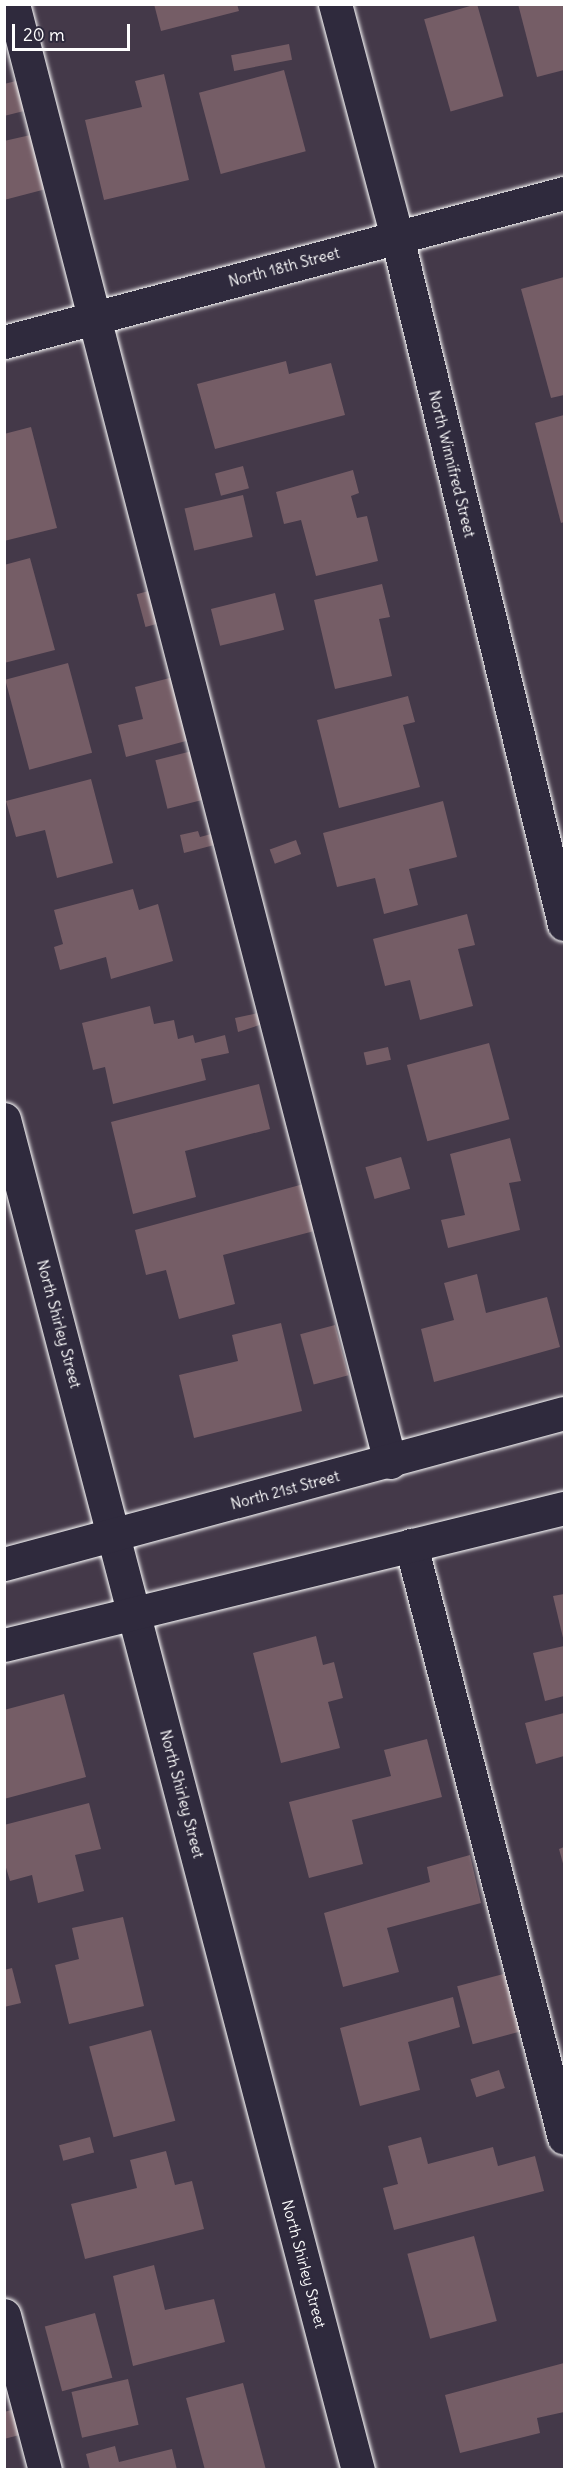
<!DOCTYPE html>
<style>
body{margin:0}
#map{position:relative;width:569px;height:2474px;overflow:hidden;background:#443949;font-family:Delius,sans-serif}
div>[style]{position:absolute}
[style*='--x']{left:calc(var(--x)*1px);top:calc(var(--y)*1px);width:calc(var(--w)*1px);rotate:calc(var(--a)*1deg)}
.building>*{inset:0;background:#755d66;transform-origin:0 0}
.roads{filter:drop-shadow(0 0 2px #fff) drop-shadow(0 0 2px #fff)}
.minor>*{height:33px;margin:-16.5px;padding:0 16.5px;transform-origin:16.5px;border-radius:16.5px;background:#2f2a3d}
.major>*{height:33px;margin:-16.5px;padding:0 16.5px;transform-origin:16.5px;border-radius:16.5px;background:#2f2a3d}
span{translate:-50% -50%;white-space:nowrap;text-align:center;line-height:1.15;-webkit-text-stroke:5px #2f2a3d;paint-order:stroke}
.street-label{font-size:15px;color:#fff}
.frame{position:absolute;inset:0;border:6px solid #fff;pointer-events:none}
.scale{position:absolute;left:12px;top:24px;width:118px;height:27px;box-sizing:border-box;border:3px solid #fff;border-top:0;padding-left:8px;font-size:18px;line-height:21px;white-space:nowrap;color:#fff;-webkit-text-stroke:4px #2f2a3d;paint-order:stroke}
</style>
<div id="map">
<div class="building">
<div style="clip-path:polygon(154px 4px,237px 4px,239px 11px,161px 31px)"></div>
<div style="left:477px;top:4px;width:96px;height:55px;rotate:74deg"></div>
<div style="clip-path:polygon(518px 4px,564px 4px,564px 70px,537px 77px)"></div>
<div style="left:289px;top:44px;width:16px;height:59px;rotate:79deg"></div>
<div style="left:284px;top:70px;width:84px;height:88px;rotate:75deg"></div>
<div style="clip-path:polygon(164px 74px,189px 180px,104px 200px,85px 120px,142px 107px,135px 81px)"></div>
<div style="clip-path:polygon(20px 80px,28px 110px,4px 116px,4px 84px)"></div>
<div style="clip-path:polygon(35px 134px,50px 188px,4px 200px,4px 141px)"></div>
<div style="clip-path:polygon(564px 277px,564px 395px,551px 398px,521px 289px)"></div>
<div style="clip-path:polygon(286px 361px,289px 374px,331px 363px,345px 415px,215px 449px,197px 384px)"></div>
<div style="clip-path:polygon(564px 415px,564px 522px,561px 523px,535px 423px)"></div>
<div style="clip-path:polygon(31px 427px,57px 528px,4px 541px,4px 434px)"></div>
<div style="left:243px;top:466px;width:23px;height:29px;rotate:75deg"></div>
<div style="clip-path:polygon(353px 470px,359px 493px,351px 496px,357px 518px,367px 516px,378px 561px,316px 576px,301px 520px,284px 524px,276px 492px)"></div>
<div style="left:243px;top:495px;width:43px;height:60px;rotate:77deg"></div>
<div style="clip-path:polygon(30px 558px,55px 650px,4px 663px,4px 565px)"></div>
<div style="clip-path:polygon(382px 584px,390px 617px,379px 619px,392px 676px,335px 689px,314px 600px)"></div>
<div style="left:156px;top:589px;width:34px;height:20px;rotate:75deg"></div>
<div style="left:275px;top:593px;width:38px;height:66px;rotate:76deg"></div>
<div style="left:68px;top:663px;width:93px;height:65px;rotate:75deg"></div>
<div style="clip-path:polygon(185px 674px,201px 737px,126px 757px,118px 725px,143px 719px,135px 687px)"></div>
<div style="clip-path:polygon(408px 696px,415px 722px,403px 725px,420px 787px,339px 808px,317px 720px)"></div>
<div style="left:200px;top:749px;width:50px;height:46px;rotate:76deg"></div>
<div style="clip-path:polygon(91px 779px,113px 863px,57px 878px,45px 830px,16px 837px,6px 801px)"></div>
<div style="clip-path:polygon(443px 801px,457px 857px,409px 869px,418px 905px,384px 914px,375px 878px,337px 887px,323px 833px)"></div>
<div style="clip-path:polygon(198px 831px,200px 837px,215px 833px,218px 844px,184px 853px,180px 835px)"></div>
<div style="left:296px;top:840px;width:15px;height:28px;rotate:70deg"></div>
<div style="clip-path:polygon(133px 889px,139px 910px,158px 904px,173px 961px,111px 979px,106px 957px,60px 970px,54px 947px,63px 944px,54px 910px)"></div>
<div style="clip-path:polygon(467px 914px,475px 945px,458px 949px,473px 1006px,420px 1020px,410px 980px,385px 986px,373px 939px)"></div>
<div style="clip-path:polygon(150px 1006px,154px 1024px,174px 1020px,178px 1039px,193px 1035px,195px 1043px,225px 1035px,229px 1053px,201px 1059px,206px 1080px,113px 1104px,105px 1067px,93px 1070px,82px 1023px)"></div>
<div style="clip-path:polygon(267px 1011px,269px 1022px,238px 1032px,235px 1018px)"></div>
<div style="left:489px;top:1043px;width:79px;height:85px;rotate:75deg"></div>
<div style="left:388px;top:1047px;width:13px;height:25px;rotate:77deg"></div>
<div style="clip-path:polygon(259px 1084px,270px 1129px,185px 1151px,196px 1197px,133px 1214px,111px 1122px)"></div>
<div style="clip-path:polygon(510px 1138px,521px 1181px,509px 1183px,520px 1230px,448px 1248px,441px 1220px,465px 1215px,450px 1154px)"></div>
<div style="left:401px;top:1157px;width:33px;height:37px;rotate:74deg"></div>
<div style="clip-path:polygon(311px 1182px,322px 1229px,223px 1255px,235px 1304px,179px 1319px,166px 1270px,146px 1275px,135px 1230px)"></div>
<div style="clip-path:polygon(477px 1274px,486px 1313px,547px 1297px,560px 1347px,434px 1382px,421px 1329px,454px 1320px,444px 1283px)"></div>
<div style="clip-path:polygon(281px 1323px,302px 1411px,194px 1438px,179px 1375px,238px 1361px,232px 1335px)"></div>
<div style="left:335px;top:1325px;width:52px;height:36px;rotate:75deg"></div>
<div style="clip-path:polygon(564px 1594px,564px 1642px,553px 1596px)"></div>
<div style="clip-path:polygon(316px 1636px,323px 1665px,334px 1662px,343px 1698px,328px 1702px,340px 1748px,281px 1763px,253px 1653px)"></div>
<div style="clip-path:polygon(564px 1646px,564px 1696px,545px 1701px,533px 1653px)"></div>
<div style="clip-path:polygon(64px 1694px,86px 1777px,4px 1799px,4px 1710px)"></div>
<div style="clip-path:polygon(564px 1713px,564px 1756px,536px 1764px,525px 1723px)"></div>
<div style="clip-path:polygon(427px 1739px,442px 1797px,352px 1820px,363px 1864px,309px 1878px,289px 1802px,391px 1776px,384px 1750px)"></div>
<div style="clip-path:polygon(89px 1803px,101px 1849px,75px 1855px,84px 1891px,38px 1903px,32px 1875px,10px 1881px,4px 1861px,4px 1825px)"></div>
<div style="clip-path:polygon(564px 1847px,564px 1867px,559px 1849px)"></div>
<div style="clip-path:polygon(470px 1855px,481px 1903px,387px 1928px,399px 1972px,343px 1987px,324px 1913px,430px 1882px,427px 1867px)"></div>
<div style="clip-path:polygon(123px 1917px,144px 2006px,69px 2024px,55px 1965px,79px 1959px,72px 1928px)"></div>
<div style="clip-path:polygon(12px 1968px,21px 2003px,4px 2007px,4px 1970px)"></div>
<div style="left:518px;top:1970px;width:60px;height:63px;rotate:75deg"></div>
<div style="clip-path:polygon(453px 1997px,460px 2027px,408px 2042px,420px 2090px,360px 2106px,340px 2028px)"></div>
<div style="left:151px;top:2030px;width:94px;height:64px;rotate:75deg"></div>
<div style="left:499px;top:2070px;width:19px;height:30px;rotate:72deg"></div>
<div style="left:90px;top:2137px;width:16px;height:32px;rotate:75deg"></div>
<div style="clip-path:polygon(421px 2137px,428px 2164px,493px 2147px,498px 2166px,535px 2156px,544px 2191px,394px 2230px,383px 2188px,398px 2184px,388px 2146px)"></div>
<div style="clip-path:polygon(166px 2151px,175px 2185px,192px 2181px,204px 2229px,85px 2259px,71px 2204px,137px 2188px,130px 2160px)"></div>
<div style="left:474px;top:2236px;width:88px;height:69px;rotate:75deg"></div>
<div style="clip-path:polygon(154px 2265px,165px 2310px,214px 2299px,225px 2342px,133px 2366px,113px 2276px)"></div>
<div style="left:95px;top:2313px;width:67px;height:52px;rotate:75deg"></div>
<div style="clip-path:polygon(564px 2363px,564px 2412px,537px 2418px,540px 2433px,460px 2453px,445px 2395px)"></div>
<div style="left:128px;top:2379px;width:47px;height:58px;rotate:77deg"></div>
<div style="clip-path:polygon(243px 2383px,266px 2470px,205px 2470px,186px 2398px)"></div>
<div style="clip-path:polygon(19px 2408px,27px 2433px,4px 2439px,4px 2412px)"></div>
<div style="clip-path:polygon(115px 2446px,119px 2462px,172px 2449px,177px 2470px,90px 2470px,86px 2454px)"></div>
</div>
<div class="roads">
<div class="minor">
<div style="--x:13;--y:4;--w:1506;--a:75.5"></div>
<div style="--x:335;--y:4;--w:241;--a:75.1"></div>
<div style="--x:397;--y:237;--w:707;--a:76.34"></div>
<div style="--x:4;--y:342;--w:579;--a:-14.9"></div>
<div style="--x:4;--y:1119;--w:1397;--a:75.32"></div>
<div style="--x:411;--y:1545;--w:612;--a:75.53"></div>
<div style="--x:4;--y:2315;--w:160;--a:75.2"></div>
</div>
<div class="major">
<div style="--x:4;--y:1564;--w:580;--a:-15.09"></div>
<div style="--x:4;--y:1645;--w:577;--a:-13.75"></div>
</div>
</div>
<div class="street-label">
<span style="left:284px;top:267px;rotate:-15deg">North 18th Street</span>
<span style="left:452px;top:464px;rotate:76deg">North Winnifred Street</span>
<span style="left:59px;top:1324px;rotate:75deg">North Shirley Street</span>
<span style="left:285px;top:1490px;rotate:-15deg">North 21st Street</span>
<span style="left:182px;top:1794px;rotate:75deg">North Shirley Street</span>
<span style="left:304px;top:2264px;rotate:75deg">North Shirley Street</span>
</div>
<div class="frame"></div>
<div class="scale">20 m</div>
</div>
